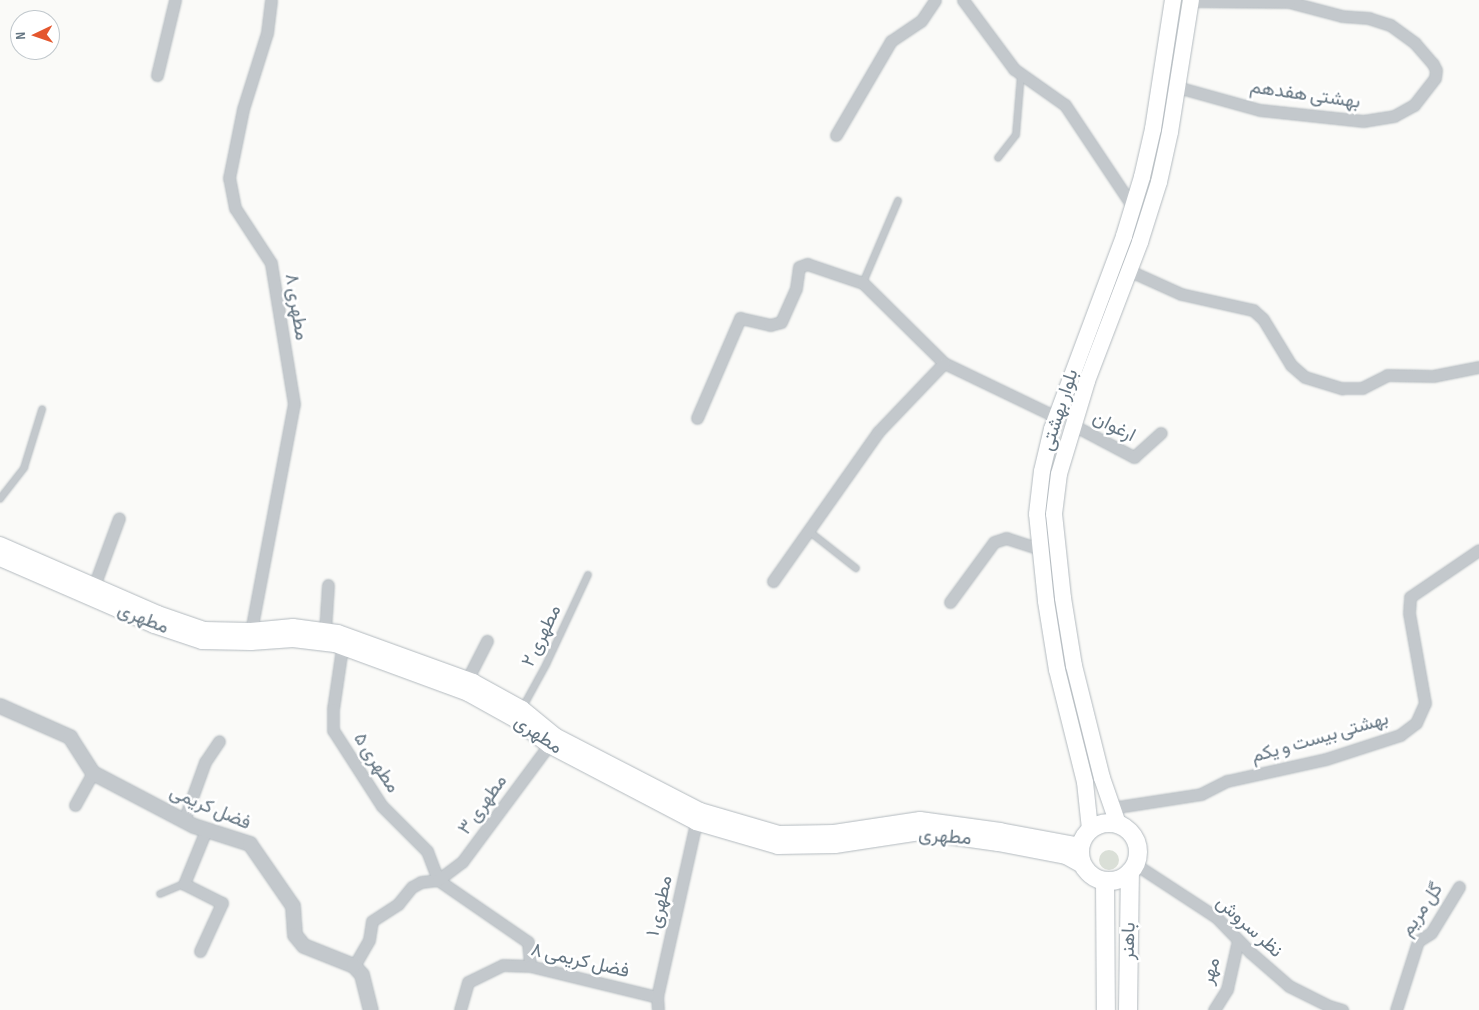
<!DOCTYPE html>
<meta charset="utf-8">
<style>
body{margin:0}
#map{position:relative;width:1479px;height:1010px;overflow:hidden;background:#fafaf8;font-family:"Sofia Sans Condensed",Vazirmatn,sans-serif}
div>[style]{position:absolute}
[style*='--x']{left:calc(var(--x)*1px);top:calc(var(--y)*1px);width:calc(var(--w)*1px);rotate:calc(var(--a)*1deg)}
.green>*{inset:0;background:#dadfd7}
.round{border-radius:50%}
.roads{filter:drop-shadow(0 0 1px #b3babf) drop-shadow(0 0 1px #b3babf)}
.service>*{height:5.5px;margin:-2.75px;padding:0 2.75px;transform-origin:2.75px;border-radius:2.75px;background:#c3c8cc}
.minor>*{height:11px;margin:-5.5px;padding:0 5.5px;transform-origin:5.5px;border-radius:5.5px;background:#c3c8cc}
.tertiary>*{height:14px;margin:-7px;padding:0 7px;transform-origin:7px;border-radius:7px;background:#c3c8cc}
.secondary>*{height:16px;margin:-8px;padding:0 8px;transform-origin:8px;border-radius:8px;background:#fff}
.primary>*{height:18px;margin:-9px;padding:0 9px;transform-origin:9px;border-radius:9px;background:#fff}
.primary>.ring{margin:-9px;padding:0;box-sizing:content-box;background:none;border:18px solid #fff;border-radius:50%}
span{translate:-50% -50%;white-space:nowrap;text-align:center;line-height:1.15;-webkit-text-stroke:5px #fff;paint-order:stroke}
.street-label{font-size:19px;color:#657683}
.north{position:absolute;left:10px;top:10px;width:50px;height:50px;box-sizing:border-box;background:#fff;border:1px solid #c1c8cd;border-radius:50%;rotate:267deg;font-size:14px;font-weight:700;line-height:20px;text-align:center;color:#657683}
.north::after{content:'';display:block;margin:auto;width:18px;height:22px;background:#e4572e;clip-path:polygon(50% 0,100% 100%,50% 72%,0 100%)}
</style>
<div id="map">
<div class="green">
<div class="round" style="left:1099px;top:850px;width:20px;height:20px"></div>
</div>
<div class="roads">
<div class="service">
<div style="--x:998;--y:158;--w:29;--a:-52"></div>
<div style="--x:1016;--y:135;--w:61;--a:-85.3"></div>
<div style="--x:863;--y:283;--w:89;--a:-66.9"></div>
<div style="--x:0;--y:499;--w:39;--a:-52"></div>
<div style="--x:24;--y:468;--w:61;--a:-72.8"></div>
<div style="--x:809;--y:531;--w:60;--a:38.2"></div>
<div style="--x:523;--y:707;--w:48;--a:-61.3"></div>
<div style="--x:546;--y:665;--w:99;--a:-65"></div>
<div style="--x:160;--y:894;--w:26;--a:-23"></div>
</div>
<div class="minor">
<div style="--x:963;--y:0;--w:86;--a:53.5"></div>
<div style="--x:1014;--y:69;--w:62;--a:35.2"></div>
<div style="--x:1065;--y:105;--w:123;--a:56.3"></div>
<div style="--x:157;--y:75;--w:77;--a:-76.5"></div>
<div style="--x:1177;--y:87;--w:86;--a:15.5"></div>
<div style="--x:1260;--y:110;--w:104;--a:6.1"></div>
<div style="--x:1363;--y:121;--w:31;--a:-9"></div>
<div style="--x:1394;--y:116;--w:23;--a:-29"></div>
<div style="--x:1414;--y:105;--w:34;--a:-52"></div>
<div style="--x:1435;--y:78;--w:8;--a:-83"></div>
<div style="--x:1436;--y:70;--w:7;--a:-117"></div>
<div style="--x:1433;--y:64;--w:28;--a:-131"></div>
<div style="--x:1415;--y:43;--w:31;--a:-144"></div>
<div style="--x:1390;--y:25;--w:22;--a:-162"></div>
<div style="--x:1369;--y:18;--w:27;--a:-176"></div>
<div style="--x:1342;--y:16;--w:55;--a:-165.2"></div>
<div style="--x:1289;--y:2;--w:98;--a:-179.4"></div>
<div style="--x:836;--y:135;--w:109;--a:-59.7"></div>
<div style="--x:891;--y:41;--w:36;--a:-34"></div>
<div style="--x:921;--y:21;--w:25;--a:-56"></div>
<div style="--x:1130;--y:271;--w:56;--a:24.3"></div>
<div style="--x:1181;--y:294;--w:74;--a:12.5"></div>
<div style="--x:1253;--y:310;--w:13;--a:42"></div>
<div style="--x:1263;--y:319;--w:54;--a:58.7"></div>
<div style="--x:1291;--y:365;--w:18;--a:41"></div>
<div style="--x:1305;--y:377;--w:39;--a:17"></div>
<div style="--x:1342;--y:388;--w:20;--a:0"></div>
<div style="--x:1362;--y:388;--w:28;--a:-27"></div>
<div style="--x:1387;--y:375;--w:46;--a:1.2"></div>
<div style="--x:1433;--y:376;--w:47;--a:-11.1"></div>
<div style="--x:697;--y:418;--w:109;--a:-66.7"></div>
<div style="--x:740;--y:318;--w:31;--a:13"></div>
<div style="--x:770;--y:325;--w:11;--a:-15"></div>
<div style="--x:781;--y:322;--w:37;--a:-66"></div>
<div style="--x:796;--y:288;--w:21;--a:-82"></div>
<div style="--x:799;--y:267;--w:9;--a:-21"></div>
<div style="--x:807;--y:264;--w:59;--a:18.7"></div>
<div style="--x:863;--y:283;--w:114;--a:44.6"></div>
<div style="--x:944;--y:363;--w:124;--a:25.7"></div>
<div style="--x:1073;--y:425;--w:69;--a:27.7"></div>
<div style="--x:1134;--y:457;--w:36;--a:-42"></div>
<div style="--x:773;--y:581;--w:182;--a:-54.8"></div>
<div style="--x:878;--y:432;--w:95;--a:-46.3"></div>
<div style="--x:94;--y:586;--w:72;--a:-69.8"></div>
<div style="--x:950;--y:602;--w:74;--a:-53.7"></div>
<div style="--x:994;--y:542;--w:13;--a:-18"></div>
<div style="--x:1006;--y:538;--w:36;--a:18"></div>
<div style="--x:251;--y:631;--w:231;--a:-79.3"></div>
<div style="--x:294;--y:404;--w:143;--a:-99.3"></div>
<div style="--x:271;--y:263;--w:66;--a:-123.2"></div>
<div style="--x:235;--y:208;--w:31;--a:-101"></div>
<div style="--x:229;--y:178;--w:70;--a:-78.5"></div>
<div style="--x:243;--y:109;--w:80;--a:-72.5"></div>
<div style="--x:267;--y:33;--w:33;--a:-83"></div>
<div style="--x:325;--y:631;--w:46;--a:-86.3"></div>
<div style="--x:342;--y:648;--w:62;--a:98.4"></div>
<div style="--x:333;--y:709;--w:21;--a:90"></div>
<div style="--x:333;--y:730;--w:90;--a:57.2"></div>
<div style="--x:382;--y:806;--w:64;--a:45"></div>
<div style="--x:427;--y:851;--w:31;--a:69"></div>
<div style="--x:467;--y:680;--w:44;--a:-62.9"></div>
<div style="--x:75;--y:805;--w:37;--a:-61"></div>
<div style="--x:1111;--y:808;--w:91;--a:-8.8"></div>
<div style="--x:1201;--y:794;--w:29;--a:-27"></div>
<div style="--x:1227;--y:781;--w:101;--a:-12.5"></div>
<div style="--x:1326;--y:759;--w:78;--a:-18"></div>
<div style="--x:1400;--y:735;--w:20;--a:-37"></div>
<div style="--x:1416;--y:723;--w:22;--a:-66"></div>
<div style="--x:1425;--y:703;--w:91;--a:-100.1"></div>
<div style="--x:1409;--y:613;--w:16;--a:-86"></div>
<div style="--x:1410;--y:597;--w:83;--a:-34.3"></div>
<div style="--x:184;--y:820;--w:62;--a:-70.1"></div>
<div style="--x:205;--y:762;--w:25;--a:-56"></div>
<div style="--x:1135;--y:864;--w:97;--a:33.2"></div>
<div style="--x:1216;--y:917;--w:49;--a:45.8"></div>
<div style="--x:1250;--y:952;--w:52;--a:41.1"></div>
<div style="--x:1289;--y:986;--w:45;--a:26.6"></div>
<div style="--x:1329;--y:1006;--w:14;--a:17"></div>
<div style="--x:438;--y:880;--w:109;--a:34.6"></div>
<div style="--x:528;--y:942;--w:24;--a:85"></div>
<div style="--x:200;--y:951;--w:53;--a:-65.4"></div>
<div style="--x:222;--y:903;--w:42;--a:-153.4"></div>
<div style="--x:184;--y:884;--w:58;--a:-67.8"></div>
<div style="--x:354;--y:966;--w:30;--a:-60"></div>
<div style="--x:369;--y:940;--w:19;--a:-81"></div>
<div style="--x:372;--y:921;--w:31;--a:-33"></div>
<div style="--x:398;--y:904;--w:22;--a:-51"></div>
<div style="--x:412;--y:887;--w:10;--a:-29"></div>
<div style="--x:421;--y:882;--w:17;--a:-7"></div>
<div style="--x:438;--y:880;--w:30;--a:-37"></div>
<div style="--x:462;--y:862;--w:146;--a:-53.4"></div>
<div style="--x:460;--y:1010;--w:29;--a:-74"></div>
<div style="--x:468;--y:982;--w:39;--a:-26"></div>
<div style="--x:503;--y:965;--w:27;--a:2"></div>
<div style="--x:530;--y:966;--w:131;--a:13.7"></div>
<div style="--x:658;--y:1010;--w:13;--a:-94"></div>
<div style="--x:657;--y:997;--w:179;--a:-77.4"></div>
<div style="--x:1214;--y:1010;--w:25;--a:-58"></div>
<div style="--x:1227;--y:989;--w:50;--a:-77.3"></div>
<div style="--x:1396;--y:1010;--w:72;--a:-72.3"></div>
<div style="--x:1418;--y:941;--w:15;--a:-32"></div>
<div style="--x:1431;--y:933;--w:54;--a:-58.7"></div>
</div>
<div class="tertiary">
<div style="--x:0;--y:706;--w:77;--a:23.9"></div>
<div style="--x:70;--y:737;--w:43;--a:57.4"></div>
<div style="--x:93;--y:773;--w:114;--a:27.7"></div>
<div style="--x:194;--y:826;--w:59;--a:17.8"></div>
<div style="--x:250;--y:844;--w:75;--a:55.3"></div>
<div style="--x:293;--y:906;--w:29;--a:86"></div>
<div style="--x:295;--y:935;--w:14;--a:51"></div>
<div style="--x:304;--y:946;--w:54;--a:21.8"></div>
<div style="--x:354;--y:966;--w:12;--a:48"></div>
<div style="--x:362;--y:975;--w:36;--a:76"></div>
</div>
<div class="secondary">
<div style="--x:0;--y:545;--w:172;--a:23.6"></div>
<div style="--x:158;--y:614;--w:49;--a:19.2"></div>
<div style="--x:204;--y:630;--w:47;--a:1.2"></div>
<div style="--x:251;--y:631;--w:42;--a:-5.4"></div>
<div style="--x:293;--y:627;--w:45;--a:7.6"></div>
<div style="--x:338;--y:633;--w:144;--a:19.9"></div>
<div style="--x:473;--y:682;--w:56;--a:28.9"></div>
<div style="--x:522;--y:709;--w:43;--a:39.3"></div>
<div style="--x:555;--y:736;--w:163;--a:27.3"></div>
<div style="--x:700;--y:811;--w:82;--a:16.2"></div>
<div style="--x:779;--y:834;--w:55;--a:-1"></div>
<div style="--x:834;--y:833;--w:87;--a:-8.6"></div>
<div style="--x:920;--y:820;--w:81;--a:7.8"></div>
<div style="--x:1000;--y:831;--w:81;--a:10.6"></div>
<div style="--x:0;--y:558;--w:168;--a:23.5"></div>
<div style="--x:154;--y:625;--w:51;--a:18.4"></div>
<div style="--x:202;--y:641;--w:49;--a:1.2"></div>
<div style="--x:251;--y:642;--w:42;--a:-4.1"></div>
<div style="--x:293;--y:639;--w:42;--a:6.8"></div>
<div style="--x:335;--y:644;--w:142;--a:20.2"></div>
<div style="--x:468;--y:693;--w:54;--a:29"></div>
<div style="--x:515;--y:719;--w:43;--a:37.4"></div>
<div style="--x:549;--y:745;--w:166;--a:27.6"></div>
<div style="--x:696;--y:822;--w:85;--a:16.3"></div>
<div style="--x:778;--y:846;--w:57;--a:-1"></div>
<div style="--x:835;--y:845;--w:86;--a:-8.7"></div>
<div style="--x:920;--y:832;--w:79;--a:8"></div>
<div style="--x:998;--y:843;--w:69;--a:10.8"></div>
<div style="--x:1066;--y:856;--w:18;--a:29"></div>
<div style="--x:1118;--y:824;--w:49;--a:-109.2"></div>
<div style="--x:1102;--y:778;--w:115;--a:-104"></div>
<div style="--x:1074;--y:666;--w:69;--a:-99.2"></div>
<div style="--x:1063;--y:598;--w:84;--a:-96.1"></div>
<div style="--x:1054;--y:514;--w:40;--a:-82.9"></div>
<div style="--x:1059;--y:474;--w:97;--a:-73.2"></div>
<div style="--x:1087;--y:381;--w:149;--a:-69.1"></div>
<div style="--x:1140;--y:242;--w:63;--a:-72.4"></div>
<div style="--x:1159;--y:182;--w:51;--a:-77.6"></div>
<div style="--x:1170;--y:132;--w:134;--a:-81"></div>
<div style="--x:1090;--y:829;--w:47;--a:-96.1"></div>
<div style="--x:1085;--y:782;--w:115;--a:-104"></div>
<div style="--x:1057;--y:670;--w:70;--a:-99.1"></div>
<div style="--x:1046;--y:601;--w:87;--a:-95.9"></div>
<div style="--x:1037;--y:514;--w:43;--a:-83.4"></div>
<div style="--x:1042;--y:471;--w:43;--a:-76.6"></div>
<div style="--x:1052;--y:429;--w:206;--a:-69.5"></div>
<div style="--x:1124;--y:236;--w:62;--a:-73"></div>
<div style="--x:1142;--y:177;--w:49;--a:-77.1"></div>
<div style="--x:1153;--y:129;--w:131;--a:-81.2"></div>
</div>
<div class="primary">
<div class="ring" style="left:1080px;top:823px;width:40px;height:40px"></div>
<div style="--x:1105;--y:881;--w:129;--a:89.6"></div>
<div style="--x:1128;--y:1010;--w:138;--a:-89.2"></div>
</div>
</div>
<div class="street-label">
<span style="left:1305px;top:95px;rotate:8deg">بهشتی هفدهم</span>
<span style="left:296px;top:307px;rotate:81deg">مطهری ۸</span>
<span style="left:1060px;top:410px;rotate:-72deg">بلوار بهشتی</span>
<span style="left:1114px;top:427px;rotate:27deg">ارغوان</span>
<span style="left:143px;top:619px;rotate:22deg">مطهری</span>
<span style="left:542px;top:636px;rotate:-64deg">مطهری ۲</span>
<span style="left:538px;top:735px;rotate:34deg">مطهری</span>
<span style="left:1320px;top:738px;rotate:-16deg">بهشتی بیست و یکم</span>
<span style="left:376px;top:763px;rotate:57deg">مطهری ۵</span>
<span style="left:483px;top:805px;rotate:-54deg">مطهری ۳</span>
<span style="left:210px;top:808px;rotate:23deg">فضل کریمی</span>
<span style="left:945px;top:837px;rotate:5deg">مطهری</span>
<span style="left:660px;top:906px;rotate:-77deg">مطهری ۱</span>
<span style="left:1422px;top:910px;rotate:-56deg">گل مریم</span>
<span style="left:1249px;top:927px;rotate:42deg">نظر سروش</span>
<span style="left:1129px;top:941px;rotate:-88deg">باهنر</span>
<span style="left:580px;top:961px;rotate:13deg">فضل کریمی ۸</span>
<span style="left:1211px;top:971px;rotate:-73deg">مهر</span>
</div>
<div class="north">N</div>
</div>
